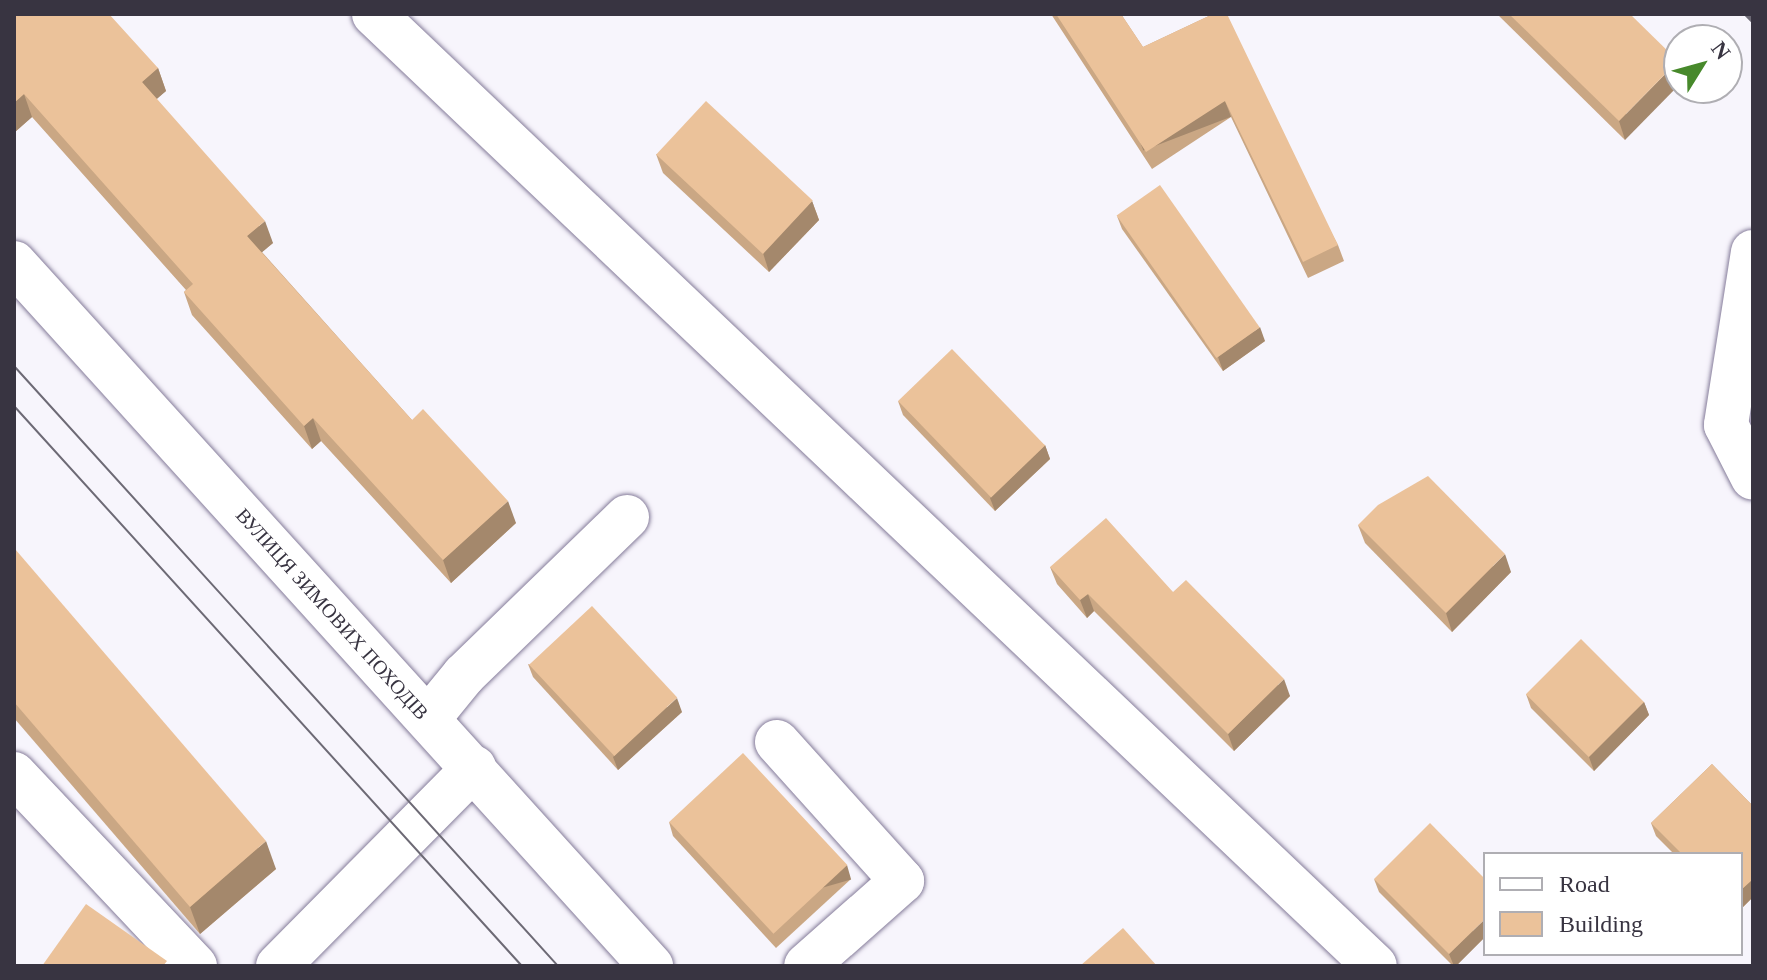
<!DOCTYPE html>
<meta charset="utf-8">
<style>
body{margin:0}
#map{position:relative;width:1767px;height:980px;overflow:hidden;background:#f7f5fc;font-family:"Times New Roman",serif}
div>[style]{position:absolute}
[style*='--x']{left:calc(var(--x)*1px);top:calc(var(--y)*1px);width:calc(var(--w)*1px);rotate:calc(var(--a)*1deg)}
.roads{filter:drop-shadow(0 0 2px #857c9a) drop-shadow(0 0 2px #857c9a)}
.minor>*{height:44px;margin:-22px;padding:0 22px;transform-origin:22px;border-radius:22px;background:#fff}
.major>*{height:44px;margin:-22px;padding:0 22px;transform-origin:22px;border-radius:22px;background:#fff}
.tram>*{height:2px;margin:-1px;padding:0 1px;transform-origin:1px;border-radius:1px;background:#6d6a75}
.rail>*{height:6px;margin:-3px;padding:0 3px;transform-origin:3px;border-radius:3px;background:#6d6a75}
.wall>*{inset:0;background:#caa784}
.shaded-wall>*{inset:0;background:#a4886c;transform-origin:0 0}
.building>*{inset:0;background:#ebc29a;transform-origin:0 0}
span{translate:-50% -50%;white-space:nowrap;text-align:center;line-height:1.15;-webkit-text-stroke:7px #fff;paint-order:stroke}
.street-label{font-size:20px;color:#383441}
.frame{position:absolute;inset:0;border:16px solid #383441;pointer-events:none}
.legend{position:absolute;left:1483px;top:852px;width:260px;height:104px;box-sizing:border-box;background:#fff;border:2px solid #afaeb3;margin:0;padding:10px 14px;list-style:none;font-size:24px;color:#383441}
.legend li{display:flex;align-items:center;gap:16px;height:40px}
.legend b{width:40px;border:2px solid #afaeb3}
.north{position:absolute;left:1663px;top:24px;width:80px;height:80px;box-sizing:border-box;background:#fff;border:2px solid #afaeb3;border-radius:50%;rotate:53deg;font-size:22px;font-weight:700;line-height:32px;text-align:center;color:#383441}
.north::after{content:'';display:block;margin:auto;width:28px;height:36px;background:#47892b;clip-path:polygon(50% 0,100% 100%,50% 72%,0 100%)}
</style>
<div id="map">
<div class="roads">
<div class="minor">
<div style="--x:374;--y:14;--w:1381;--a:43.56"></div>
<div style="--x:1753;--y:252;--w:175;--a:98.9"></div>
<div style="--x:1726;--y:425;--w:59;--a:63"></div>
<div style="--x:428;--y:719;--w:57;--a:-50.7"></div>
<div style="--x:464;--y:675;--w:227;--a:-44.1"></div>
<div style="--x:777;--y:742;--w:187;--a:48"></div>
<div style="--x:902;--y:881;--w:128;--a:138.5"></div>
<div style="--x:14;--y:774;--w:264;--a:46.7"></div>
<div style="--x:278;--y:966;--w:279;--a:-45.3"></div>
</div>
<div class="major">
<div style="--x:14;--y:263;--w:949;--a:47.82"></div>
</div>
</div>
<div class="tram">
<div style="--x:14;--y:366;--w:810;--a:47.8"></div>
<div style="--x:14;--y:406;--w:756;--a:47.79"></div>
</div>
<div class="rail">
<div style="--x:1747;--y:14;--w:8;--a:45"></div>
</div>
<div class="wall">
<div style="clip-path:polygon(14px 14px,158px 68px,166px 91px,156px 99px,273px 243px,262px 252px,412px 420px,516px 523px,451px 583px,321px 441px,312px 449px,192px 315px,184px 292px,186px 290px,32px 117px,15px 132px,14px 130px)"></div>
<div style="clip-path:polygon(1051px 14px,1121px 14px,1143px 47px,1213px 14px,1338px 245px,1344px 261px,1308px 278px,1231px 117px,1152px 169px)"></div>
<div style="clip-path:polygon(1497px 14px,1630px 14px,1625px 140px)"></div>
<div style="clip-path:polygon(656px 154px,812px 201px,819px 220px,769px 272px,663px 173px)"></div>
<div style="clip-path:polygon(1117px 216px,1265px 341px,1223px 371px,1122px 229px)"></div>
<div style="clip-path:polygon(898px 401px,1045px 445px,1050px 459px,995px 511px,903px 415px)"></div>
<div style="clip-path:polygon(1358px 525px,1511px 572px,1452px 632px,1365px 543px)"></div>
<div style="clip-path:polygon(14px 550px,276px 869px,200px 934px,14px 718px)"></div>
<div style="clip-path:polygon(1050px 567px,1173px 592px,1290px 696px,1234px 751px,1094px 611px,1087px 618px,1057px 584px)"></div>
<div style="clip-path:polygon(528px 664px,682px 712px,618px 770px,533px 677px)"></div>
<div style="clip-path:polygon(1526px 694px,1644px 702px,1649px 715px,1594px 771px,1531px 708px)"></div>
<div style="clip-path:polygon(1712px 764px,1753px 806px,1753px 897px,1741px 909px,1741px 854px,1674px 854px,1656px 836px,1651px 823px)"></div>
<div style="clip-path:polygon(669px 822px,851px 879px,776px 948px,673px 836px)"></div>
<div style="clip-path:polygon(1374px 879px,1485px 937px,1456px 966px,1453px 966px,1379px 892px)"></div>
</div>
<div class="shaded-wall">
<div style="clip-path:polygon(1678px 61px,1679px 64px,1679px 85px,1625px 140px,1619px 121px)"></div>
<div style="clip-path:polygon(158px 68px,166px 91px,150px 105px,142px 82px)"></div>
<div style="clip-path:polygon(24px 94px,32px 117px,15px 132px,14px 128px,14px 103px)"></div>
<div style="left:1225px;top:101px;width:17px;height:94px;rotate:69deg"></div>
<div style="clip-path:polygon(812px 201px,819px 220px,769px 272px,763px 253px)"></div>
<div style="clip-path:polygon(265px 221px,273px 243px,255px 258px,247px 236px)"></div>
<div style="clip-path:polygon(1260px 327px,1265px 341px,1223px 371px,1218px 357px)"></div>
<div style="clip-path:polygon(313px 418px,321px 441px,312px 449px,304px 426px)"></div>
<div style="clip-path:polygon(1045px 445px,1050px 459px,995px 511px,990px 498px)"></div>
<div style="clip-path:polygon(508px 501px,516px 523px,451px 583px,443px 560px)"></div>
<div style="clip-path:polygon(1505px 554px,1511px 572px,1452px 632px,1446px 613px)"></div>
<div style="clip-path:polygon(1088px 594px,1094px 611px,1087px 618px,1080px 600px)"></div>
<div style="clip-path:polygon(1284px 679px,1290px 696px,1234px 751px,1228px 734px)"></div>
<div style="clip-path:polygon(677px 698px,682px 712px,618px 770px,613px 757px)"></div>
<div style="clip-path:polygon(1644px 702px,1649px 715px,1594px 771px,1589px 757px)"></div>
<div style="clip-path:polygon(266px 841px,276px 869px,200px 934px,190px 907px)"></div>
<div style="left:847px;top:865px;width:15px;height:103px;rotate:74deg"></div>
<div style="clip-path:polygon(1753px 879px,1753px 897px,1741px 909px,1741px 890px)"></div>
<div style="clip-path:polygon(1485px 919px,1485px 937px,1456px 966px,1454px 966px,1449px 954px)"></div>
</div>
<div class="building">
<div style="clip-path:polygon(14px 14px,109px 14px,158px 68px,142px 82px,265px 221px,247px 236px,412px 420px,423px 409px,508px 501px,443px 560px,313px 418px,304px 426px,184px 292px,193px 284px,24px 94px,14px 103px)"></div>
<div style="clip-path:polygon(1056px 14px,1121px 14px,1143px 47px,1213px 14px,1227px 14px,1338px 245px,1303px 262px,1225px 101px,1146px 152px)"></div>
<div style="clip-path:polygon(1509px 14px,1630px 14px,1678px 61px,1619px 121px)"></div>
<div style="left:706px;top:101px;width:146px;height:73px;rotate:43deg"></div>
<div style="left:1160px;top:185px;width:174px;height:53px;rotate:55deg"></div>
<div style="left:952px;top:349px;width:134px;height:75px;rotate:46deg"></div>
<div style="clip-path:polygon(1428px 476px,1505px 554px,1446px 613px,1358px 525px,1378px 505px)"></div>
<div style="clip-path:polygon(1106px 518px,1173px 592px,1186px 580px,1284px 679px,1228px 734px,1088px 594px,1080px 600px,1050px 567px)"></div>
<div style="clip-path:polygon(15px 549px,266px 841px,190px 907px,14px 702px,14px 550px)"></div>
<div style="left:592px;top:606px;width:125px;height:86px;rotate:47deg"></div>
<div style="left:1581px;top:639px;width:89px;height:78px;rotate:45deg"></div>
<div style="left:743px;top:753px;width:153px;height:101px;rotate:47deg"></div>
<div style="clip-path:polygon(1712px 764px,1753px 806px,1753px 879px,1741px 890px,1741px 854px,1682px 854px,1651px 823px)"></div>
<div style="clip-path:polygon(1430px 823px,1485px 879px,1485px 919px,1449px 954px,1374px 879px)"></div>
<div style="clip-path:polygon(86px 904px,167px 961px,163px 966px,42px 966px)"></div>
<div style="clip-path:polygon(1123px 928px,1157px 966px,1080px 966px)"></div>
</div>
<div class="street-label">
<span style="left:332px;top:614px;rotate:48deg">ВУЛИЦЯ ЗИМОВИХ ПОХОДІВ</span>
</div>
<div class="frame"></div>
<ul class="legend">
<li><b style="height:10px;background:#fff"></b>Road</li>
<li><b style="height:22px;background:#ebc29a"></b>Building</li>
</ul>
<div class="north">N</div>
</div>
